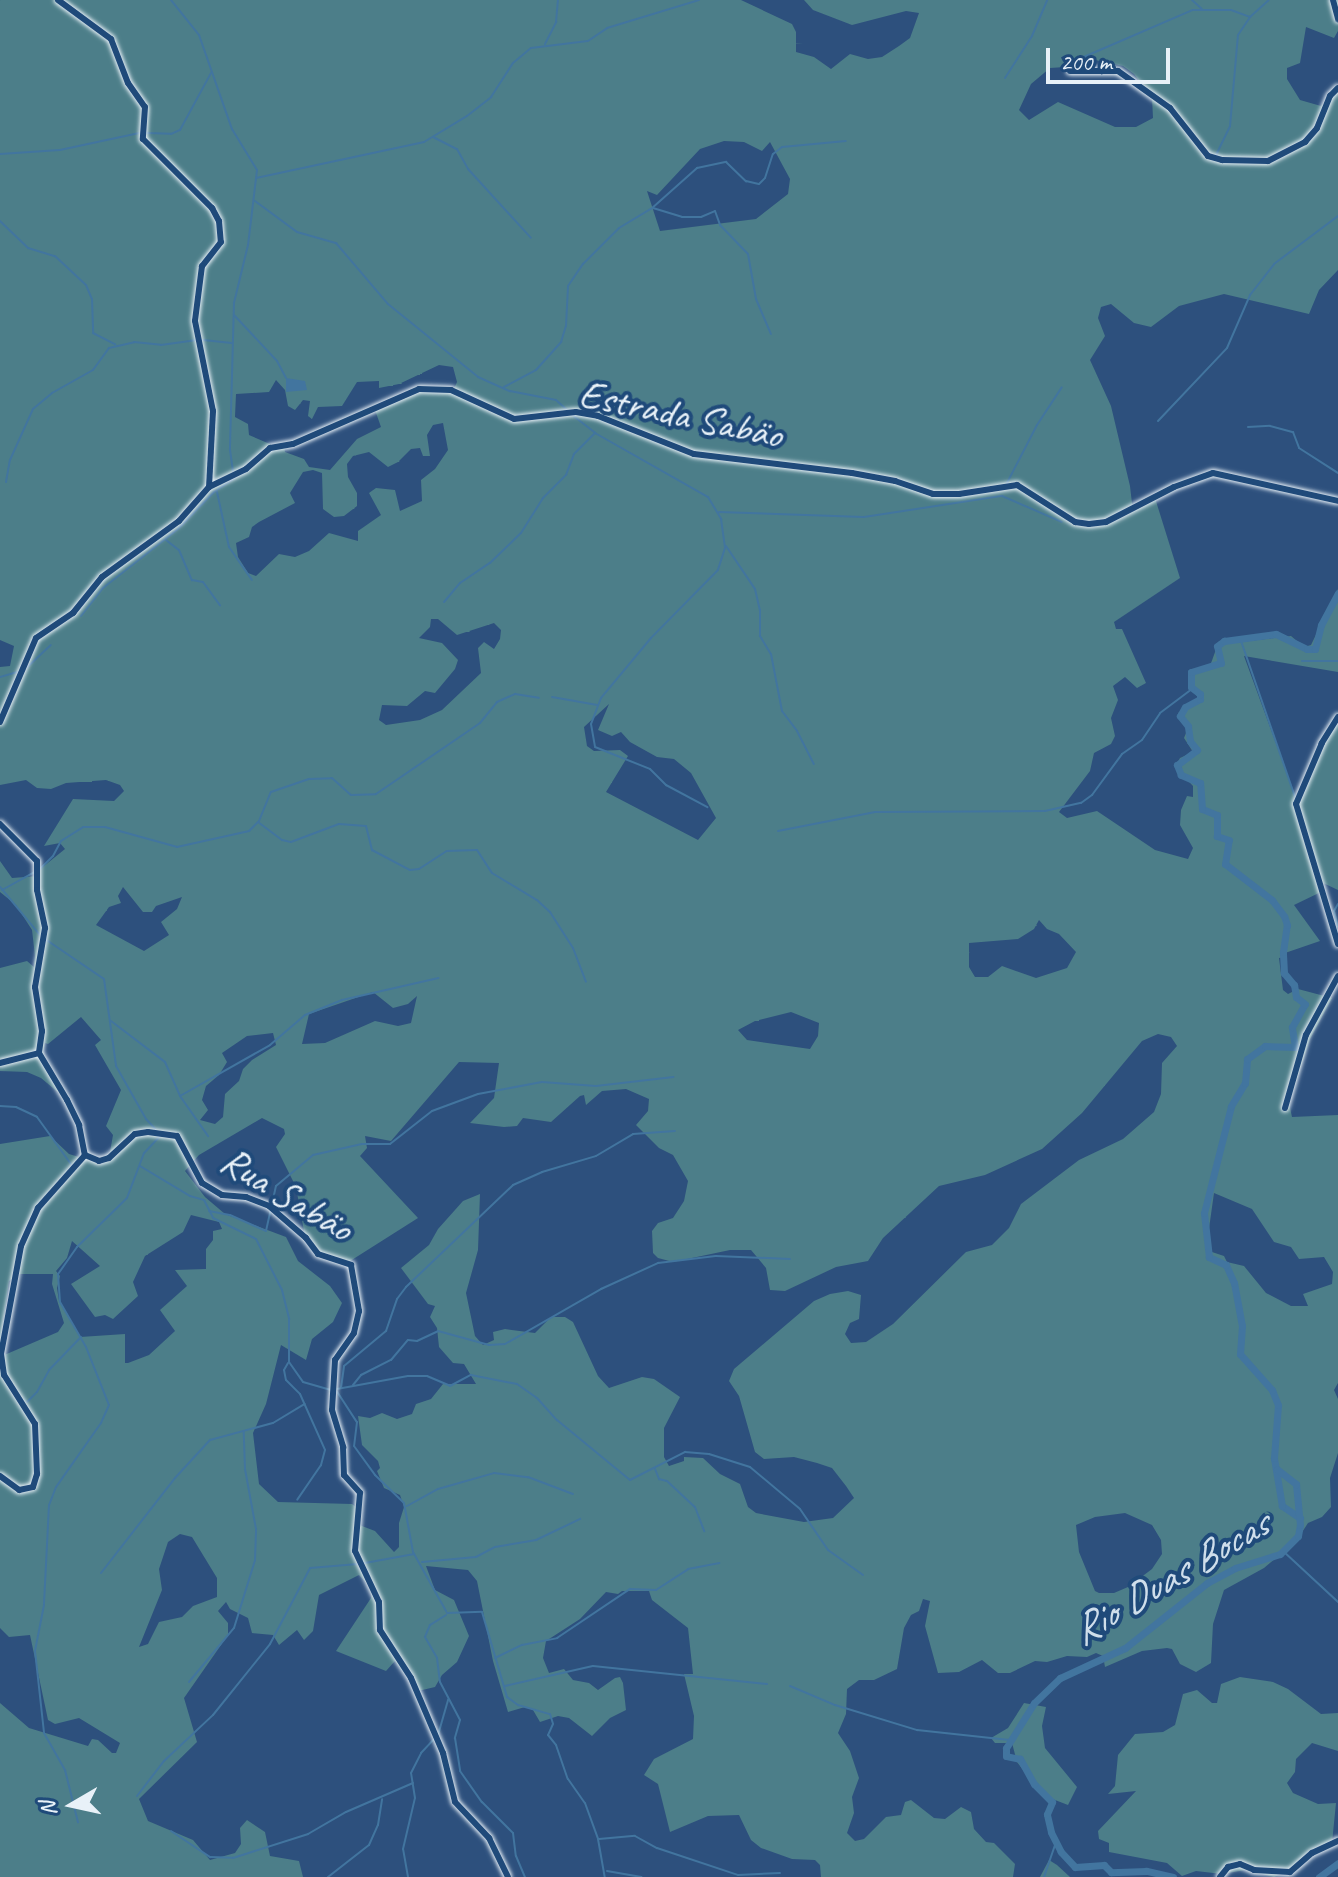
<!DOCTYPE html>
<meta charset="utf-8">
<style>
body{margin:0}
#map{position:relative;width:1338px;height:1877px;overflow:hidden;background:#2d507d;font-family:Caveat,sans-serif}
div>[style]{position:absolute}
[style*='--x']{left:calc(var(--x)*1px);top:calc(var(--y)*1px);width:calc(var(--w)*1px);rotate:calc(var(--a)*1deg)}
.green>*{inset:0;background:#4c7e89}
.water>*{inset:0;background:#42759f}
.stream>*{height:2px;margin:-1px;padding:0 1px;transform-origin:1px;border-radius:1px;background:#42759f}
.river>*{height:7px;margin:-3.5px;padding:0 3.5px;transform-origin:3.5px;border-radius:3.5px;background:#42759f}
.roads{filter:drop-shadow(0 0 2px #e8f1f8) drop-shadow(0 0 2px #e8f1f8)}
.minor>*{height:6px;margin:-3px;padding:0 3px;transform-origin:3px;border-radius:3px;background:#1f4a7a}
span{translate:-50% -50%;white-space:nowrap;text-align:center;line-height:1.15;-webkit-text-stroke:8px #1f4a7a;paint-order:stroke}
.street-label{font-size:40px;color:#e8f1f8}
.water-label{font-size:42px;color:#cfdeeb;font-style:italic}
.north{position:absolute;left:32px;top:1765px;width:80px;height:80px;-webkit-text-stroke:6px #1f4a7a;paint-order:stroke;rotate:261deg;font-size:22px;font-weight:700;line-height:32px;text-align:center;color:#e8f1f8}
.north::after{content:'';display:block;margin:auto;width:28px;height:36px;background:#e8f1f8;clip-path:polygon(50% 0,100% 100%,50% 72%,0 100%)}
.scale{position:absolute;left:1046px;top:48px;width:124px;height:36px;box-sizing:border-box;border:4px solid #e8f1f8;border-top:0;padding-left:10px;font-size:24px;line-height:28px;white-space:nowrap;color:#e8f1f8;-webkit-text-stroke:6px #1f4a7a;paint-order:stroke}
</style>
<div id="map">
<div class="green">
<div style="clip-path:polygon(evenodd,0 0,741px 0,792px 24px,796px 32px,796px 52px,814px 57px,831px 69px,850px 54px,868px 59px,882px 57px,899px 46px,910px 38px,919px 13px,906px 11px,852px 25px,813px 10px,804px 0,1338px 0,1338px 31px,1334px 38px,1306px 27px,1300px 63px,1287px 68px,1287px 79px,1300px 100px,1321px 106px,1338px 91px,1338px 270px,1319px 290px,1309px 314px,1224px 294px,1179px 306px,1151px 327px,1134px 323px,1111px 304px,1101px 307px,1098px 318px,1105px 336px,1090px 360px,1111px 406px,1130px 486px,1133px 512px,1155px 498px,1180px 578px,1114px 622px,1116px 629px,1122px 629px,1146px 683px,1137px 688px,1125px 677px,1113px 686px,1118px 700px,1111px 718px,1115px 736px,1111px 744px,1094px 753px,1090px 771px,1059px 812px,1067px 818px,1097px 811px,1155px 850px,1188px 859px,1193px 848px,1180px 825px,1181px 810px,1187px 796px,1193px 797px,1193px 786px,1175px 767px,1180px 758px,1193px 752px,1184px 738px,1188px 728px,1178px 713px,1199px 699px,1189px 685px,1190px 673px,1210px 666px,1219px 641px,1224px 644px,1291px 636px,1304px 647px,1311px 645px,1338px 589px,1338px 672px,1244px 656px,1296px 798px,1338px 712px,1338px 890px,1321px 882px,1323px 891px,1294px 905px,1320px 941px,1285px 953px,1286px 957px,1279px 958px,1283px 990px,1288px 994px,1298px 989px,1332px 998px,1310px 1039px,1289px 1103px,1292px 1117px,1338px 1115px,1338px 1383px,1334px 1390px,1338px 1399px,1338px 1453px,1330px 1478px,1331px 1507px,1322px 1517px,1308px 1523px,1297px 1540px,1264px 1568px,1224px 1590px,1213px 1624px,1211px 1663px,1196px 1672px,1180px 1664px,1172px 1649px,1167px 1648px,1142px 1651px,1105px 1667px,1103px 1656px,1096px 1653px,1087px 1657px,1067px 1656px,1047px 1662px,1035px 1661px,1010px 1673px,998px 1673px,982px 1660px,959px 1672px,938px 1673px,925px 1626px,930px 1601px,923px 1599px,919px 1611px,911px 1615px,904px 1628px,897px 1669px,874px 1680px,859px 1680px,847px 1689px,846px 1714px,838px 1733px,850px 1751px,859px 1778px,852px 1797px,854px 1813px,847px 1833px,855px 1841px,864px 1839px,886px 1817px,901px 1815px,905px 1802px,911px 1800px,934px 1818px,945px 1819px,961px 1807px,971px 1812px,974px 1829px,986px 1842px,994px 1843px,1015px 1864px,1013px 1877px,821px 1877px,820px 1865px,815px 1860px,792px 1859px,761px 1848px,751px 1840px,739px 1815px,708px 1816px,670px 1832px,658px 1784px,644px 1775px,654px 1759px,693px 1739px,694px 1716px,684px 1674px,693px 1674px,688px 1628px,652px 1600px,649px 1591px,622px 1591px,618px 1594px,606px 1592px,580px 1619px,546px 1641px,543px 1658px,549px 1673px,564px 1669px,573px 1680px,589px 1683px,598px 1690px,615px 1678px,620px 1677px,623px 1683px,626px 1710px,610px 1718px,592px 1736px,569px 1718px,558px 1716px,540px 1722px,533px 1710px,525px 1707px,508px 1712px,493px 1661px,477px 1581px,468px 1570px,426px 1566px,435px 1590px,454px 1600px,469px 1636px,457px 1662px,442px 1675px,435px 1687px,418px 1691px,395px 1661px,386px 1671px,336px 1651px,371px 1598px,372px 1589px,359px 1575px,319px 1595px,313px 1631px,304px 1640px,297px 1630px,279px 1645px,273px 1635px,252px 1633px,248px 1618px,230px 1609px,226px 1602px,218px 1611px,228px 1623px,228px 1635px,184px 1698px,197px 1742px,139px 1799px,148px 1821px,193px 1840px,210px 1860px,235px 1853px,241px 1844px,240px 1828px,247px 1820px,265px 1832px,270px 1856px,299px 1861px,303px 1877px,0 1877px,0 1703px,29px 1728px,88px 1746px,92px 1739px,98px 1740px,112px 1753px,116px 1753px,120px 1743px,79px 1718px,55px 1724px,48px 1720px,30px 1635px,9px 1637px,0 1628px,0 1348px,2px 1356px,58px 1332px,64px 1323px,52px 1284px,53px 1274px,20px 1274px,9px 1281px,0 1344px,0 1144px,50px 1136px,69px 1154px,102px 1164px,110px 1152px,113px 1135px,106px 1126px,121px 1090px,95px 1045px,101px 1040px,81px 1017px,48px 1044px,45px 1043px,43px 1052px,59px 1093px,41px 1078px,27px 1072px,0 1071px,0 968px,27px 961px,34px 967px,35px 956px,32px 930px,16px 905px,0 892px,0 861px,12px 878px,38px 876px,39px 870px,65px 849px,60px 843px,44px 846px,73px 799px,114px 801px,124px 791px,120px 785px,106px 780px,66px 783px,51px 789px,37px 788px,26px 780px,0 785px,0 667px,10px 666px,14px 646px,0 640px,0 0,1095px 60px,1123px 66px,1134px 74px,1152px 98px,1153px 118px,1136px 127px,1115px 127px,1058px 102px,1029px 120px,1019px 110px,1031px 84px,1050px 68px,1080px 66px,1095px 60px,0 0,724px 141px,744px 142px,762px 151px,770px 142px,790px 179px,788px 194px,756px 219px,660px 231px,647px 191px,657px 195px,700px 149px,724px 141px,0 0,439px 365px,453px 367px,457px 382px,453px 391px,426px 389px,375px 410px,381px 427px,357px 439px,330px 470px,309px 467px,304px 459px,285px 452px,284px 445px,277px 447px,249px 435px,248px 424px,235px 417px,236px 394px,269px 392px,276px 380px,285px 390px,288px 406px,295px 410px,303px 400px,310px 401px,308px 416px,312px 419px,318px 407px,342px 406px,357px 382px,379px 381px,379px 388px,399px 384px,439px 365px,0 0,443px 423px,448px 450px,435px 469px,421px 480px,422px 501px,400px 511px,395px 490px,376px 488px,369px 493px,381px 515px,358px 531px,358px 541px,329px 533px,309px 551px,295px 557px,279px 554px,256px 576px,248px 573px,238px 557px,236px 543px,249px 537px,252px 527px,259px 522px,295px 503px,290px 493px,303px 472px,313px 470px,322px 473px,323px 509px,334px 517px,344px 516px,357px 506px,357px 493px,348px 477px,347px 464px,353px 456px,369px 452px,388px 467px,398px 462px,411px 449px,420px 448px,423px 456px,430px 456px,427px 435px,433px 425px,443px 423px,0 0,431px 619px,438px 619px,457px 635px,494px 623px,501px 630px,500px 639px,494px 649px,484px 642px,478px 648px,481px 673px,442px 710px,420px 720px,386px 725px,379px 720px,382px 705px,407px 706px,425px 691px,435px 693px,455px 669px,458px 660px,442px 643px,419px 638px,430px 627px,431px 619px,0 0,609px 704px,598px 730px,612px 736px,621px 732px,630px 742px,657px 757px,674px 759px,691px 773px,716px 818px,698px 840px,606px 792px,628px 756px,620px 750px,594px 751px,587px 746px,584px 727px,609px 704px,0 0,123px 887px,143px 912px,152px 912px,156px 906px,182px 897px,177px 909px,161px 922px,169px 935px,144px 951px,96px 925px,109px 907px,121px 903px,118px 896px,123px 887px,0 0,1039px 920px,1047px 929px,1059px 934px,1076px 952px,1067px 968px,1036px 978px,1002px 966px,988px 977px,975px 977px,969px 967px,969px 943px,1018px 939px,1034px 929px,1039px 920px,0 0,373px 992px,393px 1008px,408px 1004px,417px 996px,411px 1023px,398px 1026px,375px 1021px,325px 1043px,302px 1044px,309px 1014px,373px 992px,0 0,791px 1012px,819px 1023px,818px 1036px,810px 1049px,747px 1040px,738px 1030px,755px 1021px,791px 1012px,0 0,273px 1033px,276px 1045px,252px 1060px,243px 1069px,239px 1081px,225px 1094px,223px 1117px,215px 1124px,200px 1120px,208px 1110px,202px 1100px,206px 1086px,219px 1075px,227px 1062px,222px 1053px,247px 1036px,273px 1033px,0 0,1158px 1034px,1171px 1037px,1177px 1046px,1162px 1063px,1161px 1094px,1154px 1112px,1123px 1139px,1079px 1160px,1021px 1204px,1009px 1228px,992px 1245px,966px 1252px,893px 1324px,866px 1342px,851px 1343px,845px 1334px,850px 1323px,859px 1319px,861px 1295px,848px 1291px,830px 1294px,814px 1301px,734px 1369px,729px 1381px,739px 1396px,755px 1452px,764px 1459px,794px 1457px,817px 1463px,832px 1468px,846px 1486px,854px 1498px,833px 1518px,804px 1522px,756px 1513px,748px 1507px,740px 1484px,720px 1474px,703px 1458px,684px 1457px,684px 1461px,669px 1466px,664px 1457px,664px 1428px,680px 1397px,654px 1379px,642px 1377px,609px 1388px,598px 1376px,573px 1322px,565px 1317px,551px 1317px,535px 1333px,505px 1329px,493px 1332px,494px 1340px,483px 1345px,475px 1336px,466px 1293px,478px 1250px,480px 1194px,463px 1201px,438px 1229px,429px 1245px,401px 1268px,428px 1304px,435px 1306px,430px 1317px,437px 1328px,439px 1347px,453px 1363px,464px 1364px,476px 1384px,443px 1384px,431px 1399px,416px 1404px,412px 1414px,397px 1419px,382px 1413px,370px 1418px,358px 1416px,362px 1445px,378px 1461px,380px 1468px,377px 1471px,384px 1488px,400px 1495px,404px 1507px,399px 1523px,399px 1547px,394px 1552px,375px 1531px,354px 1523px,356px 1507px,352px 1504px,278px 1502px,259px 1484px,253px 1433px,266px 1404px,281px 1345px,306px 1360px,312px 1339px,333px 1322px,342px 1303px,330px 1286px,298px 1261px,286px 1237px,225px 1214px,205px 1197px,185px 1171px,199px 1155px,262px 1118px,284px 1129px,285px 1134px,276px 1147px,296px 1187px,306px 1242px,321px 1257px,347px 1263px,418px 1218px,360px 1156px,367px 1148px,365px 1136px,391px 1141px,459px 1062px,499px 1063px,494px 1098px,470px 1123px,504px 1127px,517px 1126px,523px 1118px,551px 1122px,580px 1096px,584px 1095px,586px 1105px,602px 1091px,626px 1089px,649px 1099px,648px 1111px,636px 1125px,659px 1148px,673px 1155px,688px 1181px,684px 1201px,673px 1218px,658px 1223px,652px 1231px,653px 1253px,658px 1258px,673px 1262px,730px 1250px,751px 1250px,766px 1268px,770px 1290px,785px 1291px,836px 1267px,868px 1261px,883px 1238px,939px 1186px,985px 1175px,1042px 1149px,1082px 1113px,1142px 1041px,1158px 1034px,0 0,1214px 1193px,1252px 1209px,1274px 1242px,1291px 1247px,1299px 1259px,1324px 1257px,1333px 1272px,1332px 1284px,1303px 1294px,1308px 1306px,1291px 1306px,1266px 1293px,1244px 1266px,1227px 1262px,1224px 1256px,1206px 1250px,1214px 1193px,0 0,191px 1215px,219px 1222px,222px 1229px,213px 1231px,213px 1240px,206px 1249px,206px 1269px,175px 1270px,187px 1286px,160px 1310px,175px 1331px,149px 1355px,128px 1363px,125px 1363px,125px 1334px,80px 1337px,59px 1301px,57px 1288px,60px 1276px,56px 1271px,67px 1258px,72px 1241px,100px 1266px,71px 1284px,95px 1317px,105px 1315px,113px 1319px,138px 1296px,133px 1282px,145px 1256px,183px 1232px,191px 1215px,0 0,1125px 1513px,1152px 1525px,1161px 1540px,1162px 1554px,1152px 1569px,1128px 1587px,1114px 1593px,1099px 1593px,1095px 1591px,1079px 1552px,1076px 1525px,1095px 1517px,1125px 1513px,0 0,180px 1534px,192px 1537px,217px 1578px,217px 1597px,193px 1606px,182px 1617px,159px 1622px,148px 1644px,139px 1647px,162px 1590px,159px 1569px,168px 1542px,180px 1534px)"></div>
<div style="clip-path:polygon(1240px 1677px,1273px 1682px,1288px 1689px,1321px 1714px,1338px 1713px,1338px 1751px,1312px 1743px,1296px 1759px,1295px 1772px,1287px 1783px,1293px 1793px,1318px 1804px,1336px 1803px,1332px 1843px,1310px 1850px,1289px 1871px,1274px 1877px,1245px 1870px,1222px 1874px,1196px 1871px,1182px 1876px,1167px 1863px,1109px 1852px,1109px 1843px,1099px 1839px,1098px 1831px,1136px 1791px,1108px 1794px,1115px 1786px,1118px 1755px,1135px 1734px,1163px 1732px,1175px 1725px,1183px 1694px,1197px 1690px,1212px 1703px,1217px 1703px,1221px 1684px)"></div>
<div style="clip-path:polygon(1024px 1703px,1046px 1707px,1042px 1726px,1045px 1748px,1077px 1787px,1068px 1805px,1042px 1795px,1017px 1762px,1012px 1743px,995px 1743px,991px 1738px,1008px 1728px)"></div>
<div style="clip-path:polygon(1049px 1860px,1057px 1865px,1070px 1877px,1040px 1877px)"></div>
</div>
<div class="water">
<div style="clip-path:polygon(286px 378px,305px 381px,307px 390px,286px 392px)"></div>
</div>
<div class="stream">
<div style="--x:171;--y:0;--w:45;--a:51.3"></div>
<div style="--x:199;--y:35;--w:100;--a:70.7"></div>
<div style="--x:232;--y:129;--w:48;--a:58.6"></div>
<div style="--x:257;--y:170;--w:76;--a:96.8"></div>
<div style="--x:248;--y:245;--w:60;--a:103.6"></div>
<div style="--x:234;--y:303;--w:147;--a:91.6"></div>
<div style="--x:230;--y:450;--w:22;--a:82"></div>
<div style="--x:1192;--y:0;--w:13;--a:42"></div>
<div style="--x:545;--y:44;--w:25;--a:-63"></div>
<div style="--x:556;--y:22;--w:22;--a:-85"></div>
<div style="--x:1079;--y:59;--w:124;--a:-23.3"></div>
<div style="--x:1193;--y:10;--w:38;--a:0"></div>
<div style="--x:1231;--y:10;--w:20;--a:20"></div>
<div style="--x:1005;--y:78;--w:50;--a:-57.3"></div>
<div style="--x:1032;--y:36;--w:39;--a:-67"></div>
<div style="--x:147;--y:133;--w:24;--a:2"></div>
<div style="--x:171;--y:134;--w:10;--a:-24"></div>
<div style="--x:180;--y:130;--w:65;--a:-61.5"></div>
<div style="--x:433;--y:137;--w:27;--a:27"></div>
<div style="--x:457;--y:149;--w:23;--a:61"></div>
<div style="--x:468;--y:169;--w:93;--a:47.6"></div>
<div style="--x:0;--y:154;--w:60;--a:-3.8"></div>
<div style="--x:60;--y:150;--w:81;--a:-12.1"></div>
<div style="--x:1216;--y:155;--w:32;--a:-64"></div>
<div style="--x:1230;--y:126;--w:91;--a:-85"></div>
<div style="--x:1238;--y:35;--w:22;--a:-56"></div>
<div style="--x:1250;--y:17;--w:25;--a:-42"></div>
<div style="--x:256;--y:178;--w:172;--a:-12.1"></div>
<div style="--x:424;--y:142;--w:50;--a:-31.2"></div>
<div style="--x:467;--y:116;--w:31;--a:-38"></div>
<div style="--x:491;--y:97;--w:40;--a:-57.1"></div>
<div style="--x:513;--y:63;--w:23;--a:-40"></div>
<div style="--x:531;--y:48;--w:57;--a:-7"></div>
<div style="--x:588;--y:41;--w:23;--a:-34"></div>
<div style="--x:607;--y:28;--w:96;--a:-16.9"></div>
<div style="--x:255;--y:201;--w:52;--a:36.4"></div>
<div style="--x:297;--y:232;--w:41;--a:15.8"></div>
<div style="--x:336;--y:243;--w:80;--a:49.6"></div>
<div style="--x:388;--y:304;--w:116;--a:39"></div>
<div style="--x:478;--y:377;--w:35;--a:24"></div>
<div style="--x:510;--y:391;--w:47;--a:11.1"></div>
<div style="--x:556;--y:400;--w:15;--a:42"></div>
<div style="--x:653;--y:208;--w:30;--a:17"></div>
<div style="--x:682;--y:217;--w:19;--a:0"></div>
<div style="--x:701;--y:217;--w:15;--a:-23"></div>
<div style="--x:715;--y:211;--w:15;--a:70"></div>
<div style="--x:720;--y:225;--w:40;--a:46"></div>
<div style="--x:748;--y:254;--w:46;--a:79.9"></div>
<div style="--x:756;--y:299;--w:38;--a:67"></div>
<div style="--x:0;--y:221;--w:39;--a:44"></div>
<div style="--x:28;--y:248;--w:28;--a:17"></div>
<div style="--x:55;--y:256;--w:42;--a:43.1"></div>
<div style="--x:86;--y:285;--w:15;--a:67"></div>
<div style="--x:92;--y:299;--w:34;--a:88"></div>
<div style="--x:93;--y:333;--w:25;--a:27"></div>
<div style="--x:234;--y:315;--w:63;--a:46.9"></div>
<div style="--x:277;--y:361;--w:19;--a:62"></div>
<div style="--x:203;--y:340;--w:29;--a:6"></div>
<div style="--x:504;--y:387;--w:36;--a:-28"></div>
<div style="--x:536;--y:370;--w:38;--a:-48"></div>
<div style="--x:561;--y:342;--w:17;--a:-73"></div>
<div style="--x:566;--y:326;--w:40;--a:-87.1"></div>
<div style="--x:568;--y:286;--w:27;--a:-56"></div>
<div style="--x:583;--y:264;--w:51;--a:-45"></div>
<div style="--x:619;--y:228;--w:37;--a:-31"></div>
<div style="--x:651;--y:209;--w:62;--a:-41.7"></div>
<div style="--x:697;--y:168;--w:30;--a:-12"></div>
<div style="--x:726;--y:162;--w:28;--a:44"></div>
<div style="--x:746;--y:181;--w:13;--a:13"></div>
<div style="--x:759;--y:184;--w:8;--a:-45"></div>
<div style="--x:765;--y:178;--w:25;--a:-72"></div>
<div style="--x:773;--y:154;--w:11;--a:-38"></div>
<div style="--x:782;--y:147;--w:64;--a:-5.4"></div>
<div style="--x:571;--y:414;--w:31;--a:38"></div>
<div style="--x:595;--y:433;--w:130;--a:29.5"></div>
<div style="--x:708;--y:497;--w:26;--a:59"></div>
<div style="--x:721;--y:519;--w:29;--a:82"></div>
<div style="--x:725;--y:548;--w:23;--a:108"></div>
<div style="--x:718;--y:570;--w:95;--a:134.6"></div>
<div style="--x:651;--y:638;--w:78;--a:129.8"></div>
<div style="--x:601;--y:698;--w:28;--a:111"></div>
<div style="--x:591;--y:724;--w:23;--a:80"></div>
<div style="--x:595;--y:747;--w:59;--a:21.8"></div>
<div style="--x:650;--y:769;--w:23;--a:45"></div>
<div style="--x:666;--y:785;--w:47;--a:28.2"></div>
<div style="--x:1158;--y:421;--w:100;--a:-46.6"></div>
<div style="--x:1227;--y:348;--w:58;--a:-66.5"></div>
<div style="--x:1250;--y:295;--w:39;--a:-52"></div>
<div style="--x:1274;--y:264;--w:80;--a:-36.9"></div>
<div style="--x:1248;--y:427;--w:22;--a:-3"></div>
<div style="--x:1270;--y:426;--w:24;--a:15"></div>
<div style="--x:1293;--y:432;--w:17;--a:69"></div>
<div style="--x:1299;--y:448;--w:46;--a:32.7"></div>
<div style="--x:6;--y:482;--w:22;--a:-80"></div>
<div style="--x:10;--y:460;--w:56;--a:-65.7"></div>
<div style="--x:33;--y:409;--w:25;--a:-40"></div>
<div style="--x:52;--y:393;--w:47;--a:-29.3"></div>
<div style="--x:93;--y:370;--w:27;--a:-54"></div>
<div style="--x:109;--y:348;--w:26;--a:-13"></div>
<div style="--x:134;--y:342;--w:27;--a:6"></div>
<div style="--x:161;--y:345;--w:36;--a:-8"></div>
<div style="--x:1007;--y:483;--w:65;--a:-62.7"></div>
<div style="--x:1037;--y:425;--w:45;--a:-56.7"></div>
<div style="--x:217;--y:492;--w:56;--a:77.7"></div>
<div style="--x:229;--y:547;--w:40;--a:55.1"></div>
<div style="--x:719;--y:512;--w:145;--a:2"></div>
<div style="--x:864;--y:517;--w:140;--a:-8.7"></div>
<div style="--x:1002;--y:496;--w:65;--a:23.4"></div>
<div style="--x:166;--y:540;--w:16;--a:38"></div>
<div style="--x:179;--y:550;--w:33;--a:67"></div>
<div style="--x:192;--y:580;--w:11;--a:10"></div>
<div style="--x:203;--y:582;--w:29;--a:54"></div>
<div style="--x:726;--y:546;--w:52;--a:56"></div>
<div style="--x:755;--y:589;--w:22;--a:77"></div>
<div style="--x:760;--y:610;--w:26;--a:90"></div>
<div style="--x:760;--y:636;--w:21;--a:59"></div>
<div style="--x:771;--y:654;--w:58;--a:79.1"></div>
<div style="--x:782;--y:711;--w:25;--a:53"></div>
<div style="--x:797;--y:731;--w:37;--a:63"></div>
<div style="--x:444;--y:602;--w:25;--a:-50"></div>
<div style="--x:460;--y:583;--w:36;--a:-34"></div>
<div style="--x:490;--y:563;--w:43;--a:-44.1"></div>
<div style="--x:521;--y:533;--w:41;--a:-57.8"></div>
<div style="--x:543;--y:498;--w:33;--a:-45"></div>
<div style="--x:566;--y:475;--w:22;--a:-69"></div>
<div style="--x:574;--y:454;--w:30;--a:-45"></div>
<div style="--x:81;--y:616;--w:36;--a:-52"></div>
<div style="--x:103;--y:588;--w:95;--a:-38.2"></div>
<div style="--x:178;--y:529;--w:52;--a:-45.8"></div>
<div style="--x:214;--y:492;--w:25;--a:-34"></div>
<div style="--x:1240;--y:638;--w:168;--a:70.9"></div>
<div style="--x:1302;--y:661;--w:36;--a:0"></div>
<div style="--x:23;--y:671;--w:38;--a:-43"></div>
<div style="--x:0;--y:677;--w:18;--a:-16"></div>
<div style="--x:552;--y:697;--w:46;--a:10.1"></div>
<div style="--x:258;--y:822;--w:30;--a:37"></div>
<div style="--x:282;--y:840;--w:9;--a:13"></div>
<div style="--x:291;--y:842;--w:51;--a:-20.6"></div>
<div style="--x:339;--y:824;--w:27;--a:4"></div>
<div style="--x:366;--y:826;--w:25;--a:76"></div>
<div style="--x:372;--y:850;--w:43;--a:27.8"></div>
<div style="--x:410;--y:870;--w:9;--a:-6"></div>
<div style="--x:419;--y:869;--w:33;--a:-33"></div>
<div style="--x:447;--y:851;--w:30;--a:-2"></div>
<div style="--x:477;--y:850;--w:27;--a:57"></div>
<div style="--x:492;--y:873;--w:52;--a:31"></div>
<div style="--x:537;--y:900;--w:18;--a:43"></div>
<div style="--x:550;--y:912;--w:43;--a:57.4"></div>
<div style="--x:573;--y:948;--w:36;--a:69"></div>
<div style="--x:778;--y:831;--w:99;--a:-11.1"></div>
<div style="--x:875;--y:812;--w:170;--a:-0.3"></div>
<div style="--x:1045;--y:811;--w:37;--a:-13"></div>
<div style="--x:1081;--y:803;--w:14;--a:-36"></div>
<div style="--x:1092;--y:795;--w:51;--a:-53.8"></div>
<div style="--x:1122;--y:754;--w:24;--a:-35"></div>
<div style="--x:1142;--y:740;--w:32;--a:-56"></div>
<div style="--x:1160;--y:713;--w:40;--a:-37"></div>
<div style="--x:40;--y:869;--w:18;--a:-45"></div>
<div style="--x:53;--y:856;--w:17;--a:-62"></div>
<div style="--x:61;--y:841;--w:26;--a:-32"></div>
<div style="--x:83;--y:827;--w:22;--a:0"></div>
<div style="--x:105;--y:827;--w:75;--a:15.5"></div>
<div style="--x:177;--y:847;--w:74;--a:-12.5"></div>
<div style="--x:249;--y:831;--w:14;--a:-45"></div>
<div style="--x:259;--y:821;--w:31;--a:-68"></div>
<div style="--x:271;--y:792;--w:40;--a:-18.9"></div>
<div style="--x:309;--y:779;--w:23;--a:-2"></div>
<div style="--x:332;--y:778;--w:25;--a:42"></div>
<div style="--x:351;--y:795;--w:25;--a:-2"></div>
<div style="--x:376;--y:794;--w:126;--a:-34.3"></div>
<div style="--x:480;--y:723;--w:27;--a:-51"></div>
<div style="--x:497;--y:702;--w:20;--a:-24"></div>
<div style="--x:515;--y:694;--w:24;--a:9"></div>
<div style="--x:0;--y:887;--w:62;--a:50.2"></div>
<div style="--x:2;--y:890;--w:37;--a:-29"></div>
<div style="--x:1338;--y:904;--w:8;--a:120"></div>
<div style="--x:1334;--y:911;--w:16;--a:76"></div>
<div style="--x:45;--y:939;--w:71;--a:34.1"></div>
<div style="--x:104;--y:979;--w:88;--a:82.1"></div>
<div style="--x:116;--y:1066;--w:61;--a:60.5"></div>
<div style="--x:146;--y:1119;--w:22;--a:47"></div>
<div style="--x:161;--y:1135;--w:25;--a:133"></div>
<div style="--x:144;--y:1153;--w:48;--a:110.7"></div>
<div style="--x:127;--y:1198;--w:70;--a:135.6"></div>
<div style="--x:77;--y:1247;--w:33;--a:125"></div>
<div style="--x:58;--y:1274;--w:28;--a:86"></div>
<div style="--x:60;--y:1302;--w:52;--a:60"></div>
<div style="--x:86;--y:1347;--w:62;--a:68.4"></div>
<div style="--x:109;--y:1405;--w:20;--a:114"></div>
<div style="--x:101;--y:1423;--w:78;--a:125.1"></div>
<div style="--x:56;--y:1487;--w:19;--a:111"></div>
<div style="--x:49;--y:1505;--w:100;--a:92.9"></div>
<div style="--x:44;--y:1605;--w:47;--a:101.1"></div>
<div style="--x:35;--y:1651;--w:82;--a:83.7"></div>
<div style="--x:44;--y:1733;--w:43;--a:60.4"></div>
<div style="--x:65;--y:1770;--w:54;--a:76"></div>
<div style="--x:111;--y:1021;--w:68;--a:37.2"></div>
<div style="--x:165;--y:1062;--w:37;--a:66"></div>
<div style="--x:180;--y:1096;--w:49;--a:55"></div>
<div style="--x:180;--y:1096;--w:103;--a:-29.5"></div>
<div style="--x:270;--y:1045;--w:46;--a:-40.6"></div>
<div style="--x:305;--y:1015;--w:40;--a:-22"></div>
<div style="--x:342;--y:1000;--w:99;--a:-12.8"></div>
<div style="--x:0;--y:1106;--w:16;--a:4"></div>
<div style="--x:16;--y:1107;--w:23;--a:25"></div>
<div style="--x:37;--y:1117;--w:62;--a:54.2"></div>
<div style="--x:140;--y:1166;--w:58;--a:31"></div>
<div style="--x:190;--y:1196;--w:15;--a:16"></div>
<div style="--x:204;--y:1200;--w:20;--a:63"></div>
<div style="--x:213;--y:1218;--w:48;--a:26"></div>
<div style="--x:256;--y:1239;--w:57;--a:63"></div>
<div style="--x:282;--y:1290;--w:30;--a:76"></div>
<div style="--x:289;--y:1319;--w:43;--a:90"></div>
<div style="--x:289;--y:1362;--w:24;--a:55"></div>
<div style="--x:303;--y:1382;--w:29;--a:16"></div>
<div style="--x:209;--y:1211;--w:21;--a:11"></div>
<div style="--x:230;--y:1215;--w:39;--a:24"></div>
<div style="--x:266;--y:1231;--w:46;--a:-77.5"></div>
<div style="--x:276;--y:1186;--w:48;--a:-40"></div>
<div style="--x:313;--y:1155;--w:50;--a:-12.7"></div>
<div style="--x:362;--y:1144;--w:28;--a:0"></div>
<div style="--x:390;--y:1144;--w:53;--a:-38.2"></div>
<div style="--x:432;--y:1111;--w:49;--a:-20.3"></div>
<div style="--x:478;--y:1094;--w:65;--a:-10.6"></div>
<div style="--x:542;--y:1082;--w:54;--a:4.2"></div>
<div style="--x:596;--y:1086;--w:78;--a:-6.7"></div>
<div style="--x:288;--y:1363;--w:8;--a:120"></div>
<div style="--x:284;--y:1370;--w:10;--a:79"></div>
<div style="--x:286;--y:1380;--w:20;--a:45"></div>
<div style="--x:300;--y:1394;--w:61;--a:65.9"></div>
<div style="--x:325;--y:1450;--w:16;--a:105"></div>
<div style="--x:321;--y:1465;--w:42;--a:124.4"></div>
<div style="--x:353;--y:1385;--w:13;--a:-51"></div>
<div style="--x:361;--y:1375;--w:34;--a:-27"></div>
<div style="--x:391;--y:1360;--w:26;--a:-50"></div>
<div style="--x:408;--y:1340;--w:9;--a:6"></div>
<div style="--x:417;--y:1341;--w:23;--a:-25"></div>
<div style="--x:438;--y:1331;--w:53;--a:15.4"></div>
<div style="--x:489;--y:1345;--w:16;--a:-4"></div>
<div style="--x:505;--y:1344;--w:111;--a:-29.8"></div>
<div style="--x:601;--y:1289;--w:63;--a:-24.5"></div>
<div style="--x:658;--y:1263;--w:58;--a:-6.9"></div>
<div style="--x:716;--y:1256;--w:74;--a:2.3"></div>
<div style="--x:341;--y:1388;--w:22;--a:-82"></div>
<div style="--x:344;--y:1366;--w:55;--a:-39.8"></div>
<div style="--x:386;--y:1331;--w:34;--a:-71"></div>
<div style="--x:397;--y:1299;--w:15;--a:-53"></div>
<div style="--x:406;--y:1287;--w:148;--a:-43.6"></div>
<div style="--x:513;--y:1185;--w:32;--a:-24"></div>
<div style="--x:542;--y:1172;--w:56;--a:-16.5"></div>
<div style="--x:596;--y:1156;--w:43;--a:-30.7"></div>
<div style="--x:633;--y:1134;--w:42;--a:-4.1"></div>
<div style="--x:337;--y:1389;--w:72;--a:-10.4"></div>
<div style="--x:408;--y:1376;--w:19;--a:0"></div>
<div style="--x:427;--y:1376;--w:25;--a:23"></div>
<div style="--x:450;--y:1386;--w:24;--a:-28"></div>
<div style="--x:471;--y:1375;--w:47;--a:11.1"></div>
<div style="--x:517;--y:1384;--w:24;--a:35"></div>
<div style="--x:537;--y:1398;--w:30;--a:48"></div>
<div style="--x:557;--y:1420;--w:94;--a:39.4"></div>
<div style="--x:630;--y:1480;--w:62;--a:-27"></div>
<div style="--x:685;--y:1452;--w:24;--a:5"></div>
<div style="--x:709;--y:1454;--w:43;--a:17.6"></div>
<div style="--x:750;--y:1467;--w:65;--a:40"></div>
<div style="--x:800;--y:1509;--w:50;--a:55.7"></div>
<div style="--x:828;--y:1550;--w:43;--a:35.5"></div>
<div style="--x:336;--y:1390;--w:38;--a:57"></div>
<div style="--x:357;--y:1422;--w:24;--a:97"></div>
<div style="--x:354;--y:1446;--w:36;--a:54"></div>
<div style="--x:375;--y:1475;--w:40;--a:44"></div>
<div style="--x:404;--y:1503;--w:50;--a:79.6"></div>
<div style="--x:413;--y:1552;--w:68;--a:60.8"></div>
<div style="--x:27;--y:1402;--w:14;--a:-45"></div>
<div style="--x:37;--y:1392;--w:25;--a:-61"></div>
<div style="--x:49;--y:1370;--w:46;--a:-45.9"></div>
<div style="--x:655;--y:1469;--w:11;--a:68"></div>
<div style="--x:659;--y:1479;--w:8;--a:14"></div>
<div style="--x:667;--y:1481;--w:38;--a:43"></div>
<div style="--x:695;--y:1507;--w:26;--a:69"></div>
<div style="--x:407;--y:1506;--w:35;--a:-29"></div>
<div style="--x:438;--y:1489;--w:58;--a:-15.9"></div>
<div style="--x:494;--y:1473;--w:34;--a:7"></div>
<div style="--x:528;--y:1477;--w:48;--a:20.7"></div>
<div style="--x:1283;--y:1551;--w:75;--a:42.8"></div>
<div style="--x:422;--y:1562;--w:54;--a:-5.3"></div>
<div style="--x:476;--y:1557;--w:21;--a:-28"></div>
<div style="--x:495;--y:1547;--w:42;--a:-9.7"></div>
<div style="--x:536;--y:1540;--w:49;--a:-25.5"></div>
<div style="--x:365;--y:1563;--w:50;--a:-10.4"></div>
<div style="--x:101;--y:1573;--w:120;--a:-52.1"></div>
<div style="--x:175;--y:1478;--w:52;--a:-47.4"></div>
<div style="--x:210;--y:1440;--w:65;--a:-15.1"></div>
<div style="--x:273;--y:1423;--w:37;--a:-31"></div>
<div style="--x:447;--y:1613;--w:35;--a:-2"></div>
<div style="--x:482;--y:1612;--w:89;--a:73.6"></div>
<div style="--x:507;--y:1697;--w:14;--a:36"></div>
<div style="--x:518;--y:1705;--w:33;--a:16"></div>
<div style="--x:550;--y:1714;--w:10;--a:73"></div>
<div style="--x:553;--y:1724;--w:12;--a:114"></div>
<div style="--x:548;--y:1735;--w:13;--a:51"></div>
<div style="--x:556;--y:1745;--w:36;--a:71"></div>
<div style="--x:568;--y:1779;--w:29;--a:55"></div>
<div style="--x:585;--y:1803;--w:38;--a:70"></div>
<div style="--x:598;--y:1839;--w:39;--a:80"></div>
<div style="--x:446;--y:1615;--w:19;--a:148"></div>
<div style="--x:430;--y:1625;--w:13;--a:113"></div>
<div style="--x:425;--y:1637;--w:24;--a:60"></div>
<div style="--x:437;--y:1658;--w:24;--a:83"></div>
<div style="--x:440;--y:1682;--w:43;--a:62.2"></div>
<div style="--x:460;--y:1720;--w:19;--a:106"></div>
<div style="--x:455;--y:1738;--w:33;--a:81"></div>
<div style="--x:460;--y:1771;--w:38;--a:55"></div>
<div style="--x:482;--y:1802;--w:44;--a:45"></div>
<div style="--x:513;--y:1833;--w:23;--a:83"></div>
<div style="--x:516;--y:1856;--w:23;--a:67"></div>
<div style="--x:495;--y:1658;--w:30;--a:-26"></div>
<div style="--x:522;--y:1645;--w:36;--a:-11"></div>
<div style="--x:557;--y:1638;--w:88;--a:-33.9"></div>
<div style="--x:630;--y:1589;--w:26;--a:2"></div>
<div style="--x:656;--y:1590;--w:38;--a:-33"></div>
<div style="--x:688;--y:1569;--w:32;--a:-11"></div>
<div style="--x:189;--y:1682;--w:70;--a:-50.2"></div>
<div style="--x:234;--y:1628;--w:71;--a:-72.8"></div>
<div style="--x:255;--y:1560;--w:31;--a:-88"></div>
<div style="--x:256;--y:1529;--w:61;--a:-100.4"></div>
<div style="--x:245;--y:1469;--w:38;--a:-92"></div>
<div style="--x:505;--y:1686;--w:90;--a:-12.8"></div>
<div style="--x:593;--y:1666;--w:175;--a:5.9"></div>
<div style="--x:790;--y:1686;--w:49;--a:22.9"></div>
<div style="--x:835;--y:1705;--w:86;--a:17"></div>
<div style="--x:917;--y:1730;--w:93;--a:6.2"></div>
<div style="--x:438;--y:1735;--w:37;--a:-74"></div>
<div style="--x:137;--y:1796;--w:44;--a:-52.4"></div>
<div style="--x:164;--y:1761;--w:67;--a:-43.2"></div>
<div style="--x:213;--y:1715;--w:91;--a:-51.2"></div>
<div style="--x:270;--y:1644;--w:86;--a:-62.2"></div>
<div style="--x:310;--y:1568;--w:48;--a:-4.8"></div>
<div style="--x:171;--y:1831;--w:47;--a:33.7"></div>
<div style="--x:210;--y:1857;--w:23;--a:2"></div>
<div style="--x:233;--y:1858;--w:79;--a:-17.7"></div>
<div style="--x:308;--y:1834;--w:44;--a:-30.1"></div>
<div style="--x:346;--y:1812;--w:73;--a:-23.4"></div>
<div style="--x:599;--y:1839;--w:36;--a:-5"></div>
<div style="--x:635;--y:1836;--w:25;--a:29"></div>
<div style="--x:657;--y:1848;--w:85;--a:18.4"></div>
<div style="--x:738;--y:1875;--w:42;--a:-2.7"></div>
<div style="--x:607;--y:1871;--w:35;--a:10"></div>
<div style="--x:328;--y:1877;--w:52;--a:-38"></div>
<div style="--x:369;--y:1845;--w:22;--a:-66"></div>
<div style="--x:378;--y:1825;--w:26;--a:-81"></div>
<div style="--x:408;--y:1877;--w:28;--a:-100"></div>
<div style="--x:403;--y:1849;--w:52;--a:-76.8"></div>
<div style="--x:415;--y:1798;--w:25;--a:-99"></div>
<div style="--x:411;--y:1773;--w:22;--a:-63"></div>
<div style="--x:421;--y:1753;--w:19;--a:-47"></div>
<div style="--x:1044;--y:1877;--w:37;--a:-71"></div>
</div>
<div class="river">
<div style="--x:1300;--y:1518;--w:22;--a:-146"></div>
<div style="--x:1282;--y:1506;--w:49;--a:-99.5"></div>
<div style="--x:1274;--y:1458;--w:53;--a:-85.7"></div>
<div style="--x:1278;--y:1405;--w:16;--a:-112"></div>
<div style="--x:1272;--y:1390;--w:48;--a:-131.6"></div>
<div style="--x:1240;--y:1354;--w:28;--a:-86"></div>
<div style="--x:1242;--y:1326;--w:44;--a:-100.5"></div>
<div style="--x:1234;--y:1283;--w:20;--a:-114"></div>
<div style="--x:1226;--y:1265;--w:19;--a:-155"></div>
<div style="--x:1209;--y:1257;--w:44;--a:-96.5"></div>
<div style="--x:1204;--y:1213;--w:110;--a:-75.8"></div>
<div style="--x:1231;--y:1106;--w:27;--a:-59"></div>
<div style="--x:1245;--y:1083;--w:24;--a:-85"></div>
<div style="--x:1247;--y:1059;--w:22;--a:-36"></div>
<div style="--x:1265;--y:1046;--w:30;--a:2"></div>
<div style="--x:1295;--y:1047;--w:20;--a:-99"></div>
<div style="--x:1292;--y:1027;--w:26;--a:-61"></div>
<div style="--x:1305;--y:1004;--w:11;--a:-142"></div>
<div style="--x:1296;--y:997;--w:12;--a:-99"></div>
<div style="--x:1294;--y:985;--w:16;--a:-130"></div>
<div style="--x:1284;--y:973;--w:21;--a:-93"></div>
<div style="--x:1283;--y:952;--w:27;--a:-82"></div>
<div style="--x:1287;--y:925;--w:9;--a:-108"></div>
<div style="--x:1284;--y:916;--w:20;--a:-127"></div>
<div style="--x:1272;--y:900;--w:59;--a:-142.5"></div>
<div style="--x:1225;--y:864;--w:24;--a:-81"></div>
<div style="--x:1229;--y:840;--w:13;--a:-162"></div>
<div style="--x:1217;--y:836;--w:21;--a:-90"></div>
<div style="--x:1217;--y:815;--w:16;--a:-158"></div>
<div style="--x:1202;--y:809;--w:26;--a:-94"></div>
<div style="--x:1200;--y:783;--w:21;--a:-157"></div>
<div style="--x:1181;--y:775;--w:11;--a:-112"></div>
<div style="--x:1177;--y:765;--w:25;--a:-37"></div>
<div style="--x:1197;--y:750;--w:11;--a:-128"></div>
<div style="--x:1190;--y:741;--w:15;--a:-98"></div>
<div style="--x:1188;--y:726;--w:13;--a:-129"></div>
<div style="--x:1180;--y:716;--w:10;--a:-61"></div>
<div style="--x:1185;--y:707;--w:17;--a:-28"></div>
<div style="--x:1200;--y:699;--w:5;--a:-90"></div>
<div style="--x:1200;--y:694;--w:11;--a:-142"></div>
<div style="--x:1191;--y:687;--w:15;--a:-90"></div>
<div style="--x:1191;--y:672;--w:31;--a:-17"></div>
<div style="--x:1221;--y:663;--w:17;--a:-103"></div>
<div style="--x:1217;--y:646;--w:9;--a:-36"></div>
<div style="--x:1224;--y:641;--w:52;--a:-7.7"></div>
<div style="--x:1276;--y:634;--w:34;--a:26"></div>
<div style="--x:1307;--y:649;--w:8;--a:0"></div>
<div style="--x:1315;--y:649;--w:25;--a:-76"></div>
<div style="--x:1321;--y:625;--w:36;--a:-62"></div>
<div style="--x:1173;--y:1877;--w:28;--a:-167"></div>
<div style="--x:1146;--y:1871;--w:35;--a:178"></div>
<div style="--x:1111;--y:1872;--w:10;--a:-135"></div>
<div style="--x:1104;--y:1865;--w:29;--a:176"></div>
<div style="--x:1075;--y:1867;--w:21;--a:-133"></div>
<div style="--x:1061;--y:1852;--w:22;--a:-117"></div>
<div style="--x:1051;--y:1832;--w:18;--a:-103"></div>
<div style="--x:1047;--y:1814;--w:13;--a:-67"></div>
<div style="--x:1052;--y:1802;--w:25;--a:-135"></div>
<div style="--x:1034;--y:1784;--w:29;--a:-119"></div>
<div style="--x:1020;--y:1759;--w:14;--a:-168"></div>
<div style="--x:1006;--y:1756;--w:8;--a:-90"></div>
<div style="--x:1006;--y:1748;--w:53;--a:-58.1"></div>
<div style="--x:1034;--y:1703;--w:36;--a:-44"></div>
<div style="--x:1060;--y:1678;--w:72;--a:-24.8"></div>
<div style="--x:1125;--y:1648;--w:105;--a:-38.4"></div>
<div style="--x:1207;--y:1583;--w:32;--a:-28"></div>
<div style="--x:1235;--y:1568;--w:47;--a:-17.3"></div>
<div style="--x:1280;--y:1554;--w:25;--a:-45"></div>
<div style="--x:1298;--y:1536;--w:11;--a:-80"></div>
<div style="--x:1300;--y:1525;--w:41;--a:-95.6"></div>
<div style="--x:1296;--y:1484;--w:24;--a:-142"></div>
<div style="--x:1319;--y:1877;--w:24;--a:-36"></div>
</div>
<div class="roads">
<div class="minor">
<div style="--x:58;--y:0;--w:66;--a:36.3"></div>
<div style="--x:111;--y:39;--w:47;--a:68.9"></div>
<div style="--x:128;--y:83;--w:29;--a:55"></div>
<div style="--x:145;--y:107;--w:32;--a:94"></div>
<div style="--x:143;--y:139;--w:98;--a:45"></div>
<div style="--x:212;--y:208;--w:15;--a:62"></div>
<div style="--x:219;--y:221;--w:21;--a:85"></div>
<div style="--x:221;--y:242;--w:31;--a:128"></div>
<div style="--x:202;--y:266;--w:55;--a:97.3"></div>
<div style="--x:195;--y:321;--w:92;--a:78.7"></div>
<div style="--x:213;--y:411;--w:76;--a:93"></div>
<div style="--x:1333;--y:0;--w:20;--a:75"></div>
<div style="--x:1070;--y:71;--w:48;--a:0"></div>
<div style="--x:1118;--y:71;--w:64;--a:35.4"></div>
<div style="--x:1170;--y:108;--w:61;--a:51.6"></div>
<div style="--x:1208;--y:156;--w:15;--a:16"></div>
<div style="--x:1222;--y:160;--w:46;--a:1.2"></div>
<div style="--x:1268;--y:161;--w:42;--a:-27.2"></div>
<div style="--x:1305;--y:142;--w:18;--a:-49"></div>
<div style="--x:1317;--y:128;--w:35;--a:-68"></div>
<div style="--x:1330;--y:96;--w:11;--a:-45"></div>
<div style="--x:1338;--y:717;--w:31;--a:122"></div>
<div style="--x:1322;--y:743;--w:66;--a:113.1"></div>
<div style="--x:1296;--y:804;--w:146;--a:73.3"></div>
<div style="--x:0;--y:722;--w:91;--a:-66.8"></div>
<div style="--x:36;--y:638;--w:45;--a:-34"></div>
<div style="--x:73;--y:613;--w:46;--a:-51.1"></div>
<div style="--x:102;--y:577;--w:95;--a:-36"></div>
<div style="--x:179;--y:521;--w:45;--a:-48.6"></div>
<div style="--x:209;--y:487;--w:41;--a:-25.9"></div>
<div style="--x:246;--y:469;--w:32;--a:-41"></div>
<div style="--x:270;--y:448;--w:23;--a:-10"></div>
<div style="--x:293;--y:444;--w:137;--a:-23.6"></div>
<div style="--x:419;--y:389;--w:32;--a:2"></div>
<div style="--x:451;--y:390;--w:69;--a:24.7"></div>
<div style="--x:514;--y:419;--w:62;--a:-6.4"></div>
<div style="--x:576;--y:412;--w:22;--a:10"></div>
<div style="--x:598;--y:416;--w:103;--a:21.6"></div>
<div style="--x:694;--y:454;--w:159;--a:6.9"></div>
<div style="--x:852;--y:473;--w:44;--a:10.5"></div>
<div style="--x:895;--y:481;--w:40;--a:18.9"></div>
<div style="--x:933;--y:494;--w:26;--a:0"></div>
<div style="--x:959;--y:494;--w:59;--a:-8.8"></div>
<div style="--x:1017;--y:485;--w:69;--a:32.5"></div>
<div style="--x:1075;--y:522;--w:14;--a:8"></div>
<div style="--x:1089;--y:524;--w:17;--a:-7"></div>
<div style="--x:1106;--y:522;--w:76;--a:-27.2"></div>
<div style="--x:1174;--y:487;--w:41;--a:-19.7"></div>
<div style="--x:1213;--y:473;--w:128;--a:12.6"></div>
<div style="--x:0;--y:824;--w:52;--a:45"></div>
<div style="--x:37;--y:861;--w:29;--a:90"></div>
<div style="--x:37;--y:890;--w:39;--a:78"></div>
<div style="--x:45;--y:928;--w:60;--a:99.6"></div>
<div style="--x:35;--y:987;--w:45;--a:81"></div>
<div style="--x:42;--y:1031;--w:22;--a:98"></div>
<div style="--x:39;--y:1053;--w:55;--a:59.2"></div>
<div style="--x:67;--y:1100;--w:28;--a:64"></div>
<div style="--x:79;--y:1125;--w:31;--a:79"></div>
<div style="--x:0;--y:1063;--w:40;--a:-14.4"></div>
<div style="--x:1285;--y:1108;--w:76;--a:-74"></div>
<div style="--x:1306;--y:1035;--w:67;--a:-61.5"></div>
<div style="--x:85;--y:1155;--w:15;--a:23"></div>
<div style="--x:99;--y:1161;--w:10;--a:-17"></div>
<div style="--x:109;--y:1158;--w:35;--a:-43"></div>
<div style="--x:135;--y:1134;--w:13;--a:-9"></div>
<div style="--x:148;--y:1132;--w:29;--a:8"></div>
<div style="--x:177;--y:1136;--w:53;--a:62"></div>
<div style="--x:202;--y:1183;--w:23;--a:31"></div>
<div style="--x:222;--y:1195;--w:24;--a:5"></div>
<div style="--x:246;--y:1197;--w:25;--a:21"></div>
<div style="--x:269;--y:1206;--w:49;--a:40.9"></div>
<div style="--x:306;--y:1238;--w:20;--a:53"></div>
<div style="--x:318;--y:1254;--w:35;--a:18"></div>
<div style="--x:351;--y:1265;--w:47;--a:80.1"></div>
<div style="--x:359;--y:1311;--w:23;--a:103"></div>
<div style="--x:354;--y:1333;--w:33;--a:125"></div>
<div style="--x:335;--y:1360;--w:50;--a:93.4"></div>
<div style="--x:332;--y:1410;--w:39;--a:73"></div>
<div style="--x:343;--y:1447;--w:28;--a:88"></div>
<div style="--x:344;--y:1475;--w:24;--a:48"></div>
<div style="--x:360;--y:1493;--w:58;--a:94.9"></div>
<div style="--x:355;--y:1551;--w:56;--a:64.8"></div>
<div style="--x:379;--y:1602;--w:28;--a:88"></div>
<div style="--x:380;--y:1630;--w:57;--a:57.1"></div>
<div style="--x:411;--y:1678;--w:82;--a:66.9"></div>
<div style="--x:443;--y:1753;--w:50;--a:76.2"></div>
<div style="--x:455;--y:1802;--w:50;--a:46.6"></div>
<div style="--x:489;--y:1838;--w:43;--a:64"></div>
<div style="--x:0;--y:1476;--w:24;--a:36"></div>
<div style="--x:19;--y:1490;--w:14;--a:-12"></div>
<div style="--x:33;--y:1487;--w:14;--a:-73"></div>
<div style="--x:37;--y:1474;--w:50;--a:-92.3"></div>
<div style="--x:35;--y:1424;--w:58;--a:-122.3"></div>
<div style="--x:4;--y:1375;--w:21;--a:-98"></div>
<div style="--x:1;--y:1354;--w:110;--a:-79.5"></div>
<div style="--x:21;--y:1246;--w:42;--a:-65.9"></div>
<div style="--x:38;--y:1208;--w:71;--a:-48.4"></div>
<div style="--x:1220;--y:1877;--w:13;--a:-51"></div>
<div style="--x:1228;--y:1867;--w:12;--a:-14"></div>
<div style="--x:1240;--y:1864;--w:15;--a:23"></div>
<div style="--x:1254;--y:1870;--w:36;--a:3"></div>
<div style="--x:1290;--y:1872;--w:29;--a:-41"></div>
<div style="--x:1312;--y:1853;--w:29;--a:-25"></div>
</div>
</div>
<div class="street-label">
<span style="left:681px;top:414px;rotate:12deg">Estrada Sabäo</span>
<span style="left:287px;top:1194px;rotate:31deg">Rua Sabäo</span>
</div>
<div class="water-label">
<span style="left:1170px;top:1578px;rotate:-31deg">Rio Duas Bocas</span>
</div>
<div class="north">N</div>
<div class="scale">200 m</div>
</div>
